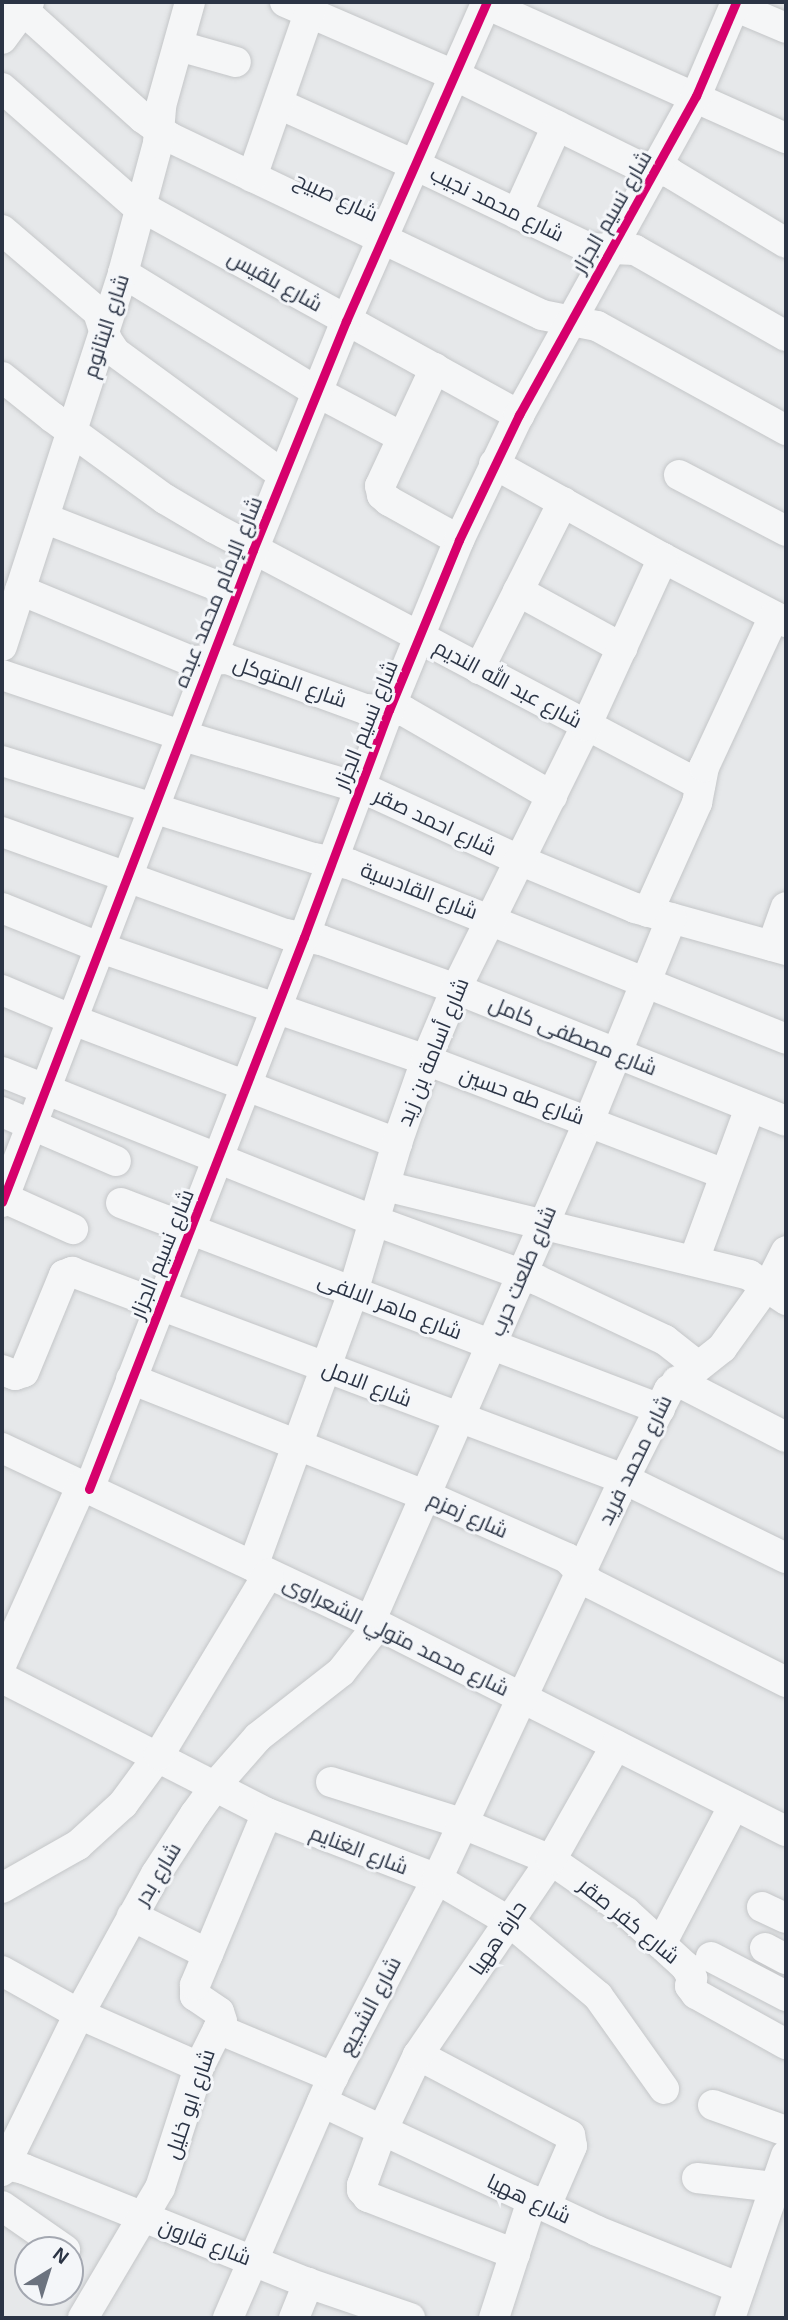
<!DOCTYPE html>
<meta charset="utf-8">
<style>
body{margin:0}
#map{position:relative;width:788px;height:2320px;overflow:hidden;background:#e6e8ea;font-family:Helvetica,Cairo,sans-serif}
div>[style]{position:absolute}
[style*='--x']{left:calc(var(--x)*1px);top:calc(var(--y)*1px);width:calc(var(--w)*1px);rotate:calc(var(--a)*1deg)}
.roads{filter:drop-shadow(0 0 2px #c4c6c8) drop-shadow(0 0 2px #c4c6c8)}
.minor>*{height:30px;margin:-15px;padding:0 15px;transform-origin:15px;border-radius:15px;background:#f5f6f7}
.cycleway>*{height:9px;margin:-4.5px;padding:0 4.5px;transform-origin:4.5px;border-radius:4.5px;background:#d6006c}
span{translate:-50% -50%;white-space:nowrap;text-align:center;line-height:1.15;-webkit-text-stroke:6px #f4f6f9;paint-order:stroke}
.street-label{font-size:21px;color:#2b3445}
.frame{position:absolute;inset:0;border:4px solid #2b3445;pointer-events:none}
.north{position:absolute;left:14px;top:2236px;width:70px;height:70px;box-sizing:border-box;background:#f4f6f9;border:2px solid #a4a8b1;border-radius:50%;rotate:38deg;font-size:19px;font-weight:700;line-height:28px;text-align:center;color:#2b3445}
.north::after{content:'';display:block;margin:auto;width:24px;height:32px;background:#6c737f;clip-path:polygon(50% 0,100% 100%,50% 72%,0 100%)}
</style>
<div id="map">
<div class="roads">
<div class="minor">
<div style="--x:14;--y:2;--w:173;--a:42"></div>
<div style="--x:143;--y:118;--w:34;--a:36"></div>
<div style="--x:171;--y:138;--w:411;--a:25.5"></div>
<div style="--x:542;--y:315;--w:56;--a:11.3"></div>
<div style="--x:597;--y:326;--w:216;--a:28.8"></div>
<div style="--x:285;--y:2;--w:186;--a:23.4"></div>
<div style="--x:456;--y:76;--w:199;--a:26.2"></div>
<div style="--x:635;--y:164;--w:36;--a:14"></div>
<div style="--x:670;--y:173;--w:135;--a:31.1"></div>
<div style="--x:486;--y:4;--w:329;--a:24.1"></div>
<div style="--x:734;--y:6;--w:56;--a:22.9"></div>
<div style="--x:2;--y:39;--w:46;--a:-53.9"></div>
<div style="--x:179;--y:46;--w:59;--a:15.7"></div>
<div style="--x:2;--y:88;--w:185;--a:41.3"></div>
<div style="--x:279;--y:104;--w:149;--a:24.2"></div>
<div style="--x:415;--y:165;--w:193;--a:25.5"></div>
<div style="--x:589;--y:248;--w:46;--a:2.5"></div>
<div style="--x:635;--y:250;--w:174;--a:29.7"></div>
<div style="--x:252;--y:177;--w:185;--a:-70.8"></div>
<div style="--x:142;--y:207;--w:431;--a:28.9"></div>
<div style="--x:517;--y:214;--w:97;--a:-65.6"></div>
<div style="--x:2;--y:230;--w:126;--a:40.5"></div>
<div style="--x:98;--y:312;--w:29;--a:72"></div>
<div style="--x:107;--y:340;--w:14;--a:56"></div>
<div style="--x:115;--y:352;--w:208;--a:36.2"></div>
<div style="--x:123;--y:273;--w:228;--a:31.5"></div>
<div style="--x:317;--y:392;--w:96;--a:27.9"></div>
<div style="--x:435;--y:368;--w:130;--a:115"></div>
<div style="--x:380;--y:486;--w:9;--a:77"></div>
<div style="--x:382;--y:495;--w:9;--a:41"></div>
<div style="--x:389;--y:501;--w:80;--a:29.1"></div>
<div style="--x:2;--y:377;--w:64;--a:38.7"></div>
<div style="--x:52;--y:417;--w:140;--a:36"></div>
<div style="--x:165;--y:499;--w:57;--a:30.6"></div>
<div style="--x:214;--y:528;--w:550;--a:27.87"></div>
<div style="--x:494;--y:464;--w:193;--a:29.1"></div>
<div style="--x:663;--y:558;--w:139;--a:27.5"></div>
<div style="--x:679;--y:475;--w:121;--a:27.6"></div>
<div style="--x:44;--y:518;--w:205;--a:21.4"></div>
<div style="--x:20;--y:590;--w:185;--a:22.5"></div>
<div style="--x:191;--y:661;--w:36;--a:-3"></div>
<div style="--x:227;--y:659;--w:147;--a:19.9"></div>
<div style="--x:365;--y:709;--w:39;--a:3"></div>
<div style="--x:404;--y:711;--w:171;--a:29.9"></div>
<div style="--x:518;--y:591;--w:119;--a:28.7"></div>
<div style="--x:2;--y:646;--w:392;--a:-72"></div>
<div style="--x:123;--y:273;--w:135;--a:-74.9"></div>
<div style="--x:158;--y:143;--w:37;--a:-85"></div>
<div style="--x:161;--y:106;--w:108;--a:-74.4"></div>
<div style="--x:479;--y:669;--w:187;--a:-63.3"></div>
<div style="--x:2;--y:675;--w:188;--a:18.6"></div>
<div style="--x:180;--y:735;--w:195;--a:16.4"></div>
<div style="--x:367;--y:790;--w:167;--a:24.7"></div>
<div style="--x:519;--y:860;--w:126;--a:22.5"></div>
<div style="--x:635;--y:908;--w:157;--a:15.5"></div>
<div style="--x:2;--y:761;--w:327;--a:17.3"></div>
<div style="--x:314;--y:858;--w:36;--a:10"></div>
<div style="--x:349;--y:864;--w:471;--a:21.8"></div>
<div style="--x:2;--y:832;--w:302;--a:19.8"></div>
<div style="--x:286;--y:934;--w:36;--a:10"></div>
<div style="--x:321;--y:940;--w:144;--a:19.9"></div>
<div style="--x:456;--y:989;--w:355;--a:21.8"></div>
<div style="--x:2;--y:908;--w:107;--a:22"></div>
<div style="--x:101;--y:948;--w:344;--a:19"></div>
<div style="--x:426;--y:1060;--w:320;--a:20.9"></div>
<div style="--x:648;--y:912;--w:120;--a:-65.8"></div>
<div style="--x:697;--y:803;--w:37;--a:-79"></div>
<div style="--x:704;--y:767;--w:166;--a:-65.1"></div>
<div style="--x:772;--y:946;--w:41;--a:-70.3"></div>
<div style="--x:2;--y:990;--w:77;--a:22.9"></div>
<div style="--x:73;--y:1020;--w:347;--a:20.8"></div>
<div style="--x:2;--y:1072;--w:402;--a:21.8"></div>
<div style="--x:375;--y:1221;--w:172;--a:20"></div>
<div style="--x:537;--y:1280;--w:141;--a:25.1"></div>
<div style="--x:665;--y:1340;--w:42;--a:38.2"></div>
<div style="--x:2;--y:1112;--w:124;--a:23.3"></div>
<div style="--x:385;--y:1186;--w:375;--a:13.7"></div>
<div style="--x:749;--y:1275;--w:45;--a:34"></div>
<div style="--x:2;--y:1197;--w:78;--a:24.3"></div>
<div style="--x:2;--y:1202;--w:699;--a:-68.94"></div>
<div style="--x:253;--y:550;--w:247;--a:-67.9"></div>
<div style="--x:346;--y:321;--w:349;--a:-66.2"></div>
<div style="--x:121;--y:1203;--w:577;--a:20.92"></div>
<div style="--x:694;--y:1260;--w:162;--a:-69.8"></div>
<div style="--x:2;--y:1370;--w:14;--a:21"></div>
<div style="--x:15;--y:1375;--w:9;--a:-18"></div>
<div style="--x:24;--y:1372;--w:105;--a:-67.6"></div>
<div style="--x:64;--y:1275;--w:9;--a:-21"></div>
<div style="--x:72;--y:1272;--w:590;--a:20.56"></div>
<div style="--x:624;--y:1479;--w:180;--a:26"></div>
<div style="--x:131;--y:1379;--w:318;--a:21.6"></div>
<div style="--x:427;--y:1496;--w:153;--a:23.9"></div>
<div style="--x:567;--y:1558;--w:34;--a:47"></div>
<div style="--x:590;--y:1583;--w:220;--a:26.8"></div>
<div style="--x:677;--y:1381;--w:123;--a:27.2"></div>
<div style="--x:2;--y:1448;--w:416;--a:25.2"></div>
<div style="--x:378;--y:1625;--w:457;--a:26.8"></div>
<div style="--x:89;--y:1489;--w:592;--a:-68.72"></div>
<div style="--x:304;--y:937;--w:242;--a:-69.5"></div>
<div style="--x:389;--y:710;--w:184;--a:-67.6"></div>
<div style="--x:459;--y:540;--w:139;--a:-64.4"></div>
<div style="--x:519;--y:415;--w:365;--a:-61"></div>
<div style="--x:696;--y:96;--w:102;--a:-66.9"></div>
<div style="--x:253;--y:1566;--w:292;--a:-69.9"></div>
<div style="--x:353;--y:1292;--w:155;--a:-73.5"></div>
<div style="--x:397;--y:1143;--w:88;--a:-70.7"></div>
<div style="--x:426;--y:1060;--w:77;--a:-67.1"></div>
<div style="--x:456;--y:989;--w:293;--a:-63.7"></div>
<div style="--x:586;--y:726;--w:185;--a:-65.4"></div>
<div style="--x:370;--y:1622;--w:547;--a:-66.39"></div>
<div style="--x:589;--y:1121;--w:219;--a:-67.8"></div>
<div style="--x:2;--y:1663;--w:195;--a:-65.8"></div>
<div style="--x:2;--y:1678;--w:297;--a:27"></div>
<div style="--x:267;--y:1813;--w:182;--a:21.2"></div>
<div style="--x:437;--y:1879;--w:85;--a:30.5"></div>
<div style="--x:510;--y:1922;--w:115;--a:40.1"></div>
<div style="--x:598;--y:1996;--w:114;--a:54.6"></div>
<div style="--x:331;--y:1782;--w:136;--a:17.5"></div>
<div style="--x:461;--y:1823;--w:97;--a:22.3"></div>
<div style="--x:551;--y:1860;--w:91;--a:34.7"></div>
<div style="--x:626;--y:1912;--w:81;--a:42.5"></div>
<div style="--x:686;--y:1967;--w:13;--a:61"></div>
<div style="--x:692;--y:1978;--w:8;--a:104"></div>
<div style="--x:690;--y:1986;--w:10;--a:53"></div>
<div style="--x:696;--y:1994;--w:103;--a:29.1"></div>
<div style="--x:2;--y:1888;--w:87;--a:-29.5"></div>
<div style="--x:78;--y:1845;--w:61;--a:-42.3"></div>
<div style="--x:123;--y:1804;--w:61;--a:-53.7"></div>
<div style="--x:159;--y:1755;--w:211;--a:-58.9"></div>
<div style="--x:762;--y:1907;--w:26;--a:25"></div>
<div style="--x:132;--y:1916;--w:85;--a:26.6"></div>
<div style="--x:661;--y:1944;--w:157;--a:-62.3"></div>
<div style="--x:765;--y:1948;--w:24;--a:28"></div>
<div style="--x:711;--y:1957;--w:85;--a:27.5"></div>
<div style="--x:2;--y:1971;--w:88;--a:29.2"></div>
<div style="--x:79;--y:2014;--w:131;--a:23.8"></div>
<div style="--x:218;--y:2029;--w:125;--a:22.7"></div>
<div style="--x:418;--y:2055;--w:172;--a:27.8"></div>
<div style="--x:570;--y:2135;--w:11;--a:80"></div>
<div style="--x:572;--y:2146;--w:65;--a:113.4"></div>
<div style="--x:322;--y:2102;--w:304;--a:25.1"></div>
<div style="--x:597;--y:2231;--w:154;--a:21.7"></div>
<div style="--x:713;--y:2105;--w:77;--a:19.6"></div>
<div style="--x:2;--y:2164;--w:23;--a:13"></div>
<div style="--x:24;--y:2169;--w:306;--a:21.9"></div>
<div style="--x:308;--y:2283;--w:108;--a:18.9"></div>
<div style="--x:2;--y:2171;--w:175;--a:-63.9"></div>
<div style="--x:79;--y:2014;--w:160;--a:-61.2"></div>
<div style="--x:156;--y:1874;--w:72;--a:-57"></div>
<div style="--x:195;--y:1814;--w:34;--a:-54"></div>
<div style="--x:215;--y:1786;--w:65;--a:-48.7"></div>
<div style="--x:258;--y:1737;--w:105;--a:-38.1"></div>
<div style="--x:341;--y:1672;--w:60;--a:-51.8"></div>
<div style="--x:697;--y:2178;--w:79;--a:6.6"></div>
<div style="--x:2;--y:2206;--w:77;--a:34.9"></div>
<div style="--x:515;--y:2254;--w:158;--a:-158.8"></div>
<div style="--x:368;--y:2197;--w:9;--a:-131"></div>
<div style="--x:362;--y:2190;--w:5;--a:-90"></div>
<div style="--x:362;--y:2185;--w:58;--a:-69.7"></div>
<div style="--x:382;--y:2131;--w:84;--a:-64.7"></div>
<div style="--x:418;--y:2055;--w:236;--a:-55.7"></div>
<div style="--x:551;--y:1860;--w:132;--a:-60.5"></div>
<div style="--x:83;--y:2318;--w:151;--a:-59.4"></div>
<div style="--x:160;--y:2188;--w:127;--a:-72.1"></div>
<div style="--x:199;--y:2067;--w:51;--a:-63.4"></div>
<div style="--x:222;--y:2021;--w:9;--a:-108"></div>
<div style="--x:219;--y:2012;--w:29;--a:-146"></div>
<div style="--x:195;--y:1996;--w:11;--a:-90"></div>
<div style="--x:195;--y:1985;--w:186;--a:-67.3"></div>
<div style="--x:228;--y:2318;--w:263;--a:-66.5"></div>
<div style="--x:333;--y:2077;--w:224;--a:-62.3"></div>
<div style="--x:437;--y:1879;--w:442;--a:-64.9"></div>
<div style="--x:624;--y:1479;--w:100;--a:-63.2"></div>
<div style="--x:669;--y:1390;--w:68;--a:-38.4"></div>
<div style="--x:722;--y:1348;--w:87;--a:-54.3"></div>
<div style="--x:773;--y:1277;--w:29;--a:-63"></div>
<div style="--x:294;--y:2318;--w:38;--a:-68"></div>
<div style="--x:494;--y:2318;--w:124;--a:-72.1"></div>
<div style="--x:730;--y:2318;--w:172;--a:-71"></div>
</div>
</div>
<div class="cycleway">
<div style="--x:2;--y:1202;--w:699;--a:-68.94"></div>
<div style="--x:253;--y:550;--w:247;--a:-67.9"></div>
<div style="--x:346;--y:321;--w:349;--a:-66.2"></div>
<div style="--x:89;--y:1489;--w:592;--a:-68.72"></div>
<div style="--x:304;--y:937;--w:242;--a:-69.5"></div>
<div style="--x:389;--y:710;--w:184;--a:-67.6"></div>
<div style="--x:459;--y:540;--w:139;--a:-64.4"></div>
<div style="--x:519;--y:415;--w:365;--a:-61"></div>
<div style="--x:696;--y:96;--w:102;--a:-66.9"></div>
</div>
<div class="street-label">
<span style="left:336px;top:197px;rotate:25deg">شارع صبيح</span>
<span style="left:497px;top:204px;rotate:26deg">شارع محمد نجيب</span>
<span style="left:612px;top:212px;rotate:-60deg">شارع نسيم الجزار</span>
<span style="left:275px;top:281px;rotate:29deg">شارع بلقيس</span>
<span style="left:106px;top:326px;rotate:-72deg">شارع البتانوم</span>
<span style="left:218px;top:592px;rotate:-68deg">شارع الإمام محمد عبده</span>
<span style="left:290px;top:682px;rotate:19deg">شارع المتوكل</span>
<span style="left:508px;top:684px;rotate:28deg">شارع عبد الله النديم</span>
<span style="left:366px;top:725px;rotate:-68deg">شارع نسيم الجزار</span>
<span style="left:435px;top:822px;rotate:25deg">شارع احمد صقر</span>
<span style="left:419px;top:891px;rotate:21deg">شارع القادسية</span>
<span style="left:573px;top:1036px;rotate:22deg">شارع مصطفى كامل</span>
<span style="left:433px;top:1052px;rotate:-68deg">شارع أسامة بن زيد</span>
<span style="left:522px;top:1096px;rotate:20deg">شارع طه حسين</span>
<span style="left:162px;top:1254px;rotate:-68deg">شارع نسيم الجزار</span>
<span style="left:523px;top:1271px;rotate:-67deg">شارع طلعت حرب</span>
<span style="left:390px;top:1306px;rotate:21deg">شارع ماهر الالفى</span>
<span style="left:367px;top:1384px;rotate:21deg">شارع الامل</span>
<span style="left:635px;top:1460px;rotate:-64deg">شارع محمد فريد</span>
<span style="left:468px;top:1515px;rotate:24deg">شارع زمزم</span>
<span style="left:396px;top:1636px;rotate:26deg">شارع محمد متولي الشعراوى</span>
<span style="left:359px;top:1850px;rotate:21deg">شارع الغنايم</span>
<span style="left:158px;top:1874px;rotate:-59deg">شارع بدر</span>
<span style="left:629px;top:1921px;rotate:39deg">شارع كفر صقر</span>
<span style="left:498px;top:1938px;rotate:-56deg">حارة ههيا</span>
<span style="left:370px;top:2006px;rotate:-62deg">شارع الشجيع</span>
<span style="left:190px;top:2104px;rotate:-71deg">شارع ابو خليل</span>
<span style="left:529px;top:2199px;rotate:25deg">شارع ههيا</span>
<span style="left:205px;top:2242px;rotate:21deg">شارع قارون</span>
</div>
<div class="frame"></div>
<div class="north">N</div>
</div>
